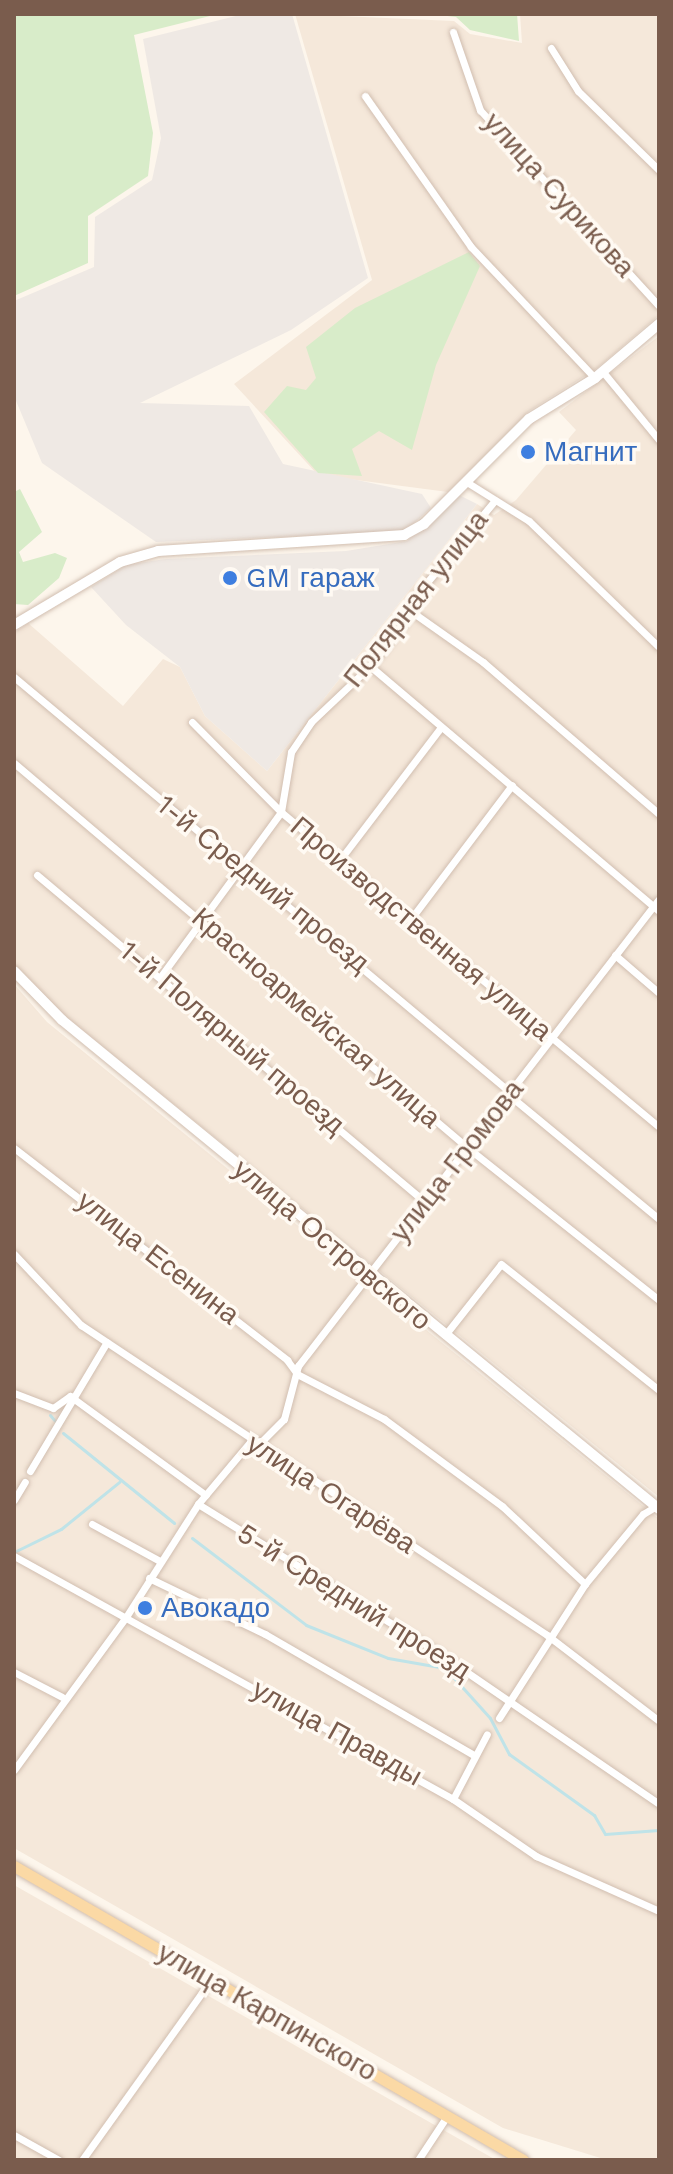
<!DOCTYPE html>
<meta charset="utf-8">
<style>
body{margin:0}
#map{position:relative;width:673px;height:2174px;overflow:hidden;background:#fdf6ec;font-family:"Work Sans",sans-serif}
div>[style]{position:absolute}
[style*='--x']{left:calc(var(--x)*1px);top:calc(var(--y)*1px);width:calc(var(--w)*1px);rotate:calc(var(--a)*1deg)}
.residential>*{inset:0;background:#f5e8da}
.industrial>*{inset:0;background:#efe9e4}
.green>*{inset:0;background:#d8ecc9}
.stream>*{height:3px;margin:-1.5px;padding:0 1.5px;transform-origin:1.5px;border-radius:1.5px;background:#bfe3e8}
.roads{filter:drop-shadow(0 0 2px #d1beb0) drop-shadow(0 0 2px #d1beb0)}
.street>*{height:7px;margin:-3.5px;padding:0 3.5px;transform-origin:3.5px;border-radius:3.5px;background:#fff}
.secondary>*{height:10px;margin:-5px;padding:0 5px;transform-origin:5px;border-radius:5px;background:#fff}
.primary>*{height:11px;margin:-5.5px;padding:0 5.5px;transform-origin:5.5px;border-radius:5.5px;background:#fbd9a5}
.dots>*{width:22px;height:22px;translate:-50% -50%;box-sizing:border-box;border:4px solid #fffaf3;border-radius:50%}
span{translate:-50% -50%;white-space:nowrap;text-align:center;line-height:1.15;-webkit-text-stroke:7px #fffaf3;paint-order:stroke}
.street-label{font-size:28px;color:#7a5c4d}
.shop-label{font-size:28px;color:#366cbe}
.left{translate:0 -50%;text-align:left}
.frame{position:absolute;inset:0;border:16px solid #7a5c4d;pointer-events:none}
</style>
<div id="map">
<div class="residential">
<div style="clip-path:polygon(295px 14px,454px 21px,470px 34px,522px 43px,520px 14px,659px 14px,659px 315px,596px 369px,529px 411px,448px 492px,318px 475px,234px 384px,372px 280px)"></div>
<div style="clip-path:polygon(659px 336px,659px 1497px,60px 1012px,14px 965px,14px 633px,28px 623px,123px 706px,163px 659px,180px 667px,205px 716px,267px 771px,477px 504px,494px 515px,516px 500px,576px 430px,559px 412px)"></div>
<div style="clip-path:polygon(14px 984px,47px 1022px,659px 1519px,659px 2160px,607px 2160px,503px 2128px,14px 1848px)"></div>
<div style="clip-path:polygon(14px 1885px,496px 2160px,14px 2160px)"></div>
</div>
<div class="industrial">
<div style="clip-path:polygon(244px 14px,292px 14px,368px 278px,291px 330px,140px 403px,249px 406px,283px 464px,422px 494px,431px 508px,404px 532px,156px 542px,42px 463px,14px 396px,14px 301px,94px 267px,95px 217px,152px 180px,161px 138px,143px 39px)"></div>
<div style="clip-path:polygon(459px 495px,477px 504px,267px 771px,205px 716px,180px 667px,126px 625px,91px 587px,126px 565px,165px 559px,346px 551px,407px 541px)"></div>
</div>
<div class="green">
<div style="clip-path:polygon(14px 14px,218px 14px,134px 35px,153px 133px,148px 176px,88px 216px,88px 263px,14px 296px)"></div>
<div style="clip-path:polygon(430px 14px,517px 14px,519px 41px,470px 30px,456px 17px)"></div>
<div style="clip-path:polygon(469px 252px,480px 266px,436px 365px,412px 450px,379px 431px,352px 449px,362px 476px,318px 473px,264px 412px,287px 386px,306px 390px,316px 378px,306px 347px,355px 308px)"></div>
<div style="clip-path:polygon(20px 489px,42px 532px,19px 552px,23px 562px,55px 553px,67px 558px,59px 578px,28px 605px,14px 604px,14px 492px)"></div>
</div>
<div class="stream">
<div style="--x:50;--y:1415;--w:8;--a:50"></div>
<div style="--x:63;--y:1433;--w:143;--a:39"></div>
<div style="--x:192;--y:1538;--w:143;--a:37.3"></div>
<div style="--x:306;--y:1625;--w:88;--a:21.9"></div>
<div style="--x:388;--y:1658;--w:58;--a:10"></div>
<div style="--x:445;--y:1668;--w:67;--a:48"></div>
<div style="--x:490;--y:1718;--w:41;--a:62.2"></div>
<div style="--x:509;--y:1754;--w:105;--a:35.7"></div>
<div style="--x:594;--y:1815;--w:22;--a:60"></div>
<div style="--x:605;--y:1834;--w:54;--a:-4.2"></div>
<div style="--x:14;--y:1552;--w:52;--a:-26.1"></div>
<div style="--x:61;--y:1529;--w:75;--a:-39"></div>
</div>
<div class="roads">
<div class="street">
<div style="--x:453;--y:32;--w:83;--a:70.9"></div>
<div style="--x:480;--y:110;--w:265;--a:47.6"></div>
<div style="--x:551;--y:48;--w:51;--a:57.9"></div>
<div style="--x:578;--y:91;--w:113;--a:44.3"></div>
<div style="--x:365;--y:96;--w:184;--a:54.9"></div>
<div style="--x:471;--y:247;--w:180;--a:46.6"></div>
<div style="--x:603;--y:372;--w:88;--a:50.5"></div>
<div style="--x:465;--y:481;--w:75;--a:32"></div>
<div style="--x:529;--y:521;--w:181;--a:44.1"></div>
<div style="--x:412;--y:612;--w:87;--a:35.2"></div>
<div style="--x:483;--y:662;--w:233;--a:40.8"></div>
<div style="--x:370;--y:666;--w:379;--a:40.3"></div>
<div style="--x:14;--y:677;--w:648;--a:39.93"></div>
<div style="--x:192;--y:722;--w:127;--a:45.3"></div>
<div style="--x:281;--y:812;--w:492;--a:39.8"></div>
<div style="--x:14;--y:763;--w:595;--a:40.3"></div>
<div style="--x:468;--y:1148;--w:244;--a:38.5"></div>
<div style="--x:339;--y:861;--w:168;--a:-52.7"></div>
<div style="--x:37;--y:875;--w:507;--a:40.12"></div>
<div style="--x:410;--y:920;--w:169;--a:-52.9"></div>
<div style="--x:615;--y:955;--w:58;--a:40.8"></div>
<div style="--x:161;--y:976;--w:203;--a:-53.8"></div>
<div style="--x:281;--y:812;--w:61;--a:-80.5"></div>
<div style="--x:291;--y:752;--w:36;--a:-56"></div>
<div style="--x:311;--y:722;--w:81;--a:-43.5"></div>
<div style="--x:370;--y:666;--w:68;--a:-52.1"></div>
<div style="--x:412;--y:612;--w:14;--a:-82"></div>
<div style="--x:414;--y:598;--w:127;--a:-50.4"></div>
<div style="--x:509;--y:1095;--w:195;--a:39.6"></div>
<div style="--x:14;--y:1148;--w:346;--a:37.8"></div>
<div style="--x:287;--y:1360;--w:17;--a:54"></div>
<div style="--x:297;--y:1374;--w:98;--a:27.3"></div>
<div style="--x:384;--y:1419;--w:147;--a:36.4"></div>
<div style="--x:502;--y:1506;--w:114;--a:43.2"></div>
<div style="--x:14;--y:1254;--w:98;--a:46.7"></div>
<div style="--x:81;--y:1325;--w:560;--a:33.63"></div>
<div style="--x:547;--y:1635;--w:141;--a:37.5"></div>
<div style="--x:445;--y:1335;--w:90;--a:-51.7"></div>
<div style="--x:501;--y:1264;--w:202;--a:38.6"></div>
<div style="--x:14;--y:1393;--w:42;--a:21"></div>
<div style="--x:53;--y:1408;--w:21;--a:-35"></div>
<div style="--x:70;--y:1396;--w:168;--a:36.1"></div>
<div style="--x:30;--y:1471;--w:150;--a:-59.2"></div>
<div style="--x:14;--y:1500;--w:21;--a:-59"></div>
<div style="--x:198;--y:1504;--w:276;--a:31.7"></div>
<div style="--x:433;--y:1649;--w:274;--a:34.4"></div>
<div style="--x:92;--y:1524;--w:77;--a:28.6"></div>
<div style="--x:14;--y:1556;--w:502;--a:28.97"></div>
<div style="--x:453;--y:1799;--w:101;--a:34.5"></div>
<div style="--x:536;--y:1856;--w:135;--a:24.1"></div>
<div style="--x:149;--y:1578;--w:129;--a:25.8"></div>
<div style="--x:265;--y:1634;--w:241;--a:30.1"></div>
<div style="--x:14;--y:1672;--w:54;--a:27.5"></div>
<div style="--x:499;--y:1718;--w:159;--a:-57.3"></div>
<div style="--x:585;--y:1584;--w:91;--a:-50.4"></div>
<div style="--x:643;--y:1514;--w:17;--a:-31"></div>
<div style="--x:14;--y:1770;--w:190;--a:-53.8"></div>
<div style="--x:126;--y:1617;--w:134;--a:-57.5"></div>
<div style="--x:198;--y:1504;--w:81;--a:-50"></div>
<div style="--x:250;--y:1442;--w:12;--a:-5"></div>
<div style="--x:262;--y:1441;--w:31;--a:-45"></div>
<div style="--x:284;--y:1419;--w:55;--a:-75.2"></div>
<div style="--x:298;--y:1366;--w:590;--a:-52.3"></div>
<div style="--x:453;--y:1799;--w:73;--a:-62.4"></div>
<div style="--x:14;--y:2135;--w:51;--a:29.1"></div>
<div style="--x:82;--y:2160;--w:221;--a:-54.4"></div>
<div style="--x:418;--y:2160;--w:53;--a:-56.6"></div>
</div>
<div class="secondary">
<div style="--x:14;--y:625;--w:123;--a:-30.7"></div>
<div style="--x:120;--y:562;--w:40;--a:-16"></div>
<div style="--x:158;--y:551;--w:247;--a:-3.7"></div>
<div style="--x:404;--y:535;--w:23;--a:-29"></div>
<div style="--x:424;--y:524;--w:148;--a:-45"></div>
<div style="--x:529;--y:419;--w:78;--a:-31.8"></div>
<div style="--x:595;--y:378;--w:84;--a:-40.2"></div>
<div style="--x:14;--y:971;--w:69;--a:45.6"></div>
<div style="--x:62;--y:1020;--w:772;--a:39.32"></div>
</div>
<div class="primary">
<div style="--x:14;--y:1866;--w:588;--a:30.01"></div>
</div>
</div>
<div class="dots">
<div style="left:528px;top:452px;background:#3f7fe0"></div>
<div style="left:230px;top:578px;background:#3f7fe0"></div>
<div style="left:145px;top:1608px;background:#3f7fe0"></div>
</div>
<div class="street-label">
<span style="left:559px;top:195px;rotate:48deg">улица Сурикова</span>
<span style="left:416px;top:599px;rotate:-52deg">Полярная улица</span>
<span style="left:263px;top:884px;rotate:39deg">1-й Средний проезд</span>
<span style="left:421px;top:929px;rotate:40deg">Производственная улица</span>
<span style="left:316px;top:1018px;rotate:41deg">Красноармейская улица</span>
<span style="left:232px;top:1038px;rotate:40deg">1-й Полярный проезд</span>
<span style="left:457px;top:1161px;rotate:-52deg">улица Громова</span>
<span style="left:332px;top:1245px;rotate:40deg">улица Островского</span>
<span style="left:158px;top:1258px;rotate:38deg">улица Есенина</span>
<span style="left:331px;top:1494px;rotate:33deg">улица Огарёва</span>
<span style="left:354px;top:1602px;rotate:32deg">5-й Средний проезд</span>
<span style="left:337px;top:1733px;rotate:29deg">улица Правды</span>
<span style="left:267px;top:2012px;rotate:30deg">улица Карпинского</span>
</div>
<div class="shop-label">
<span class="left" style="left:544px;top:452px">Магнит</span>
<span class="left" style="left:246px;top:578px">GM гараж</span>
<span class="left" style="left:161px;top:1608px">Авокадо</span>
</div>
<div class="frame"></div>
</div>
